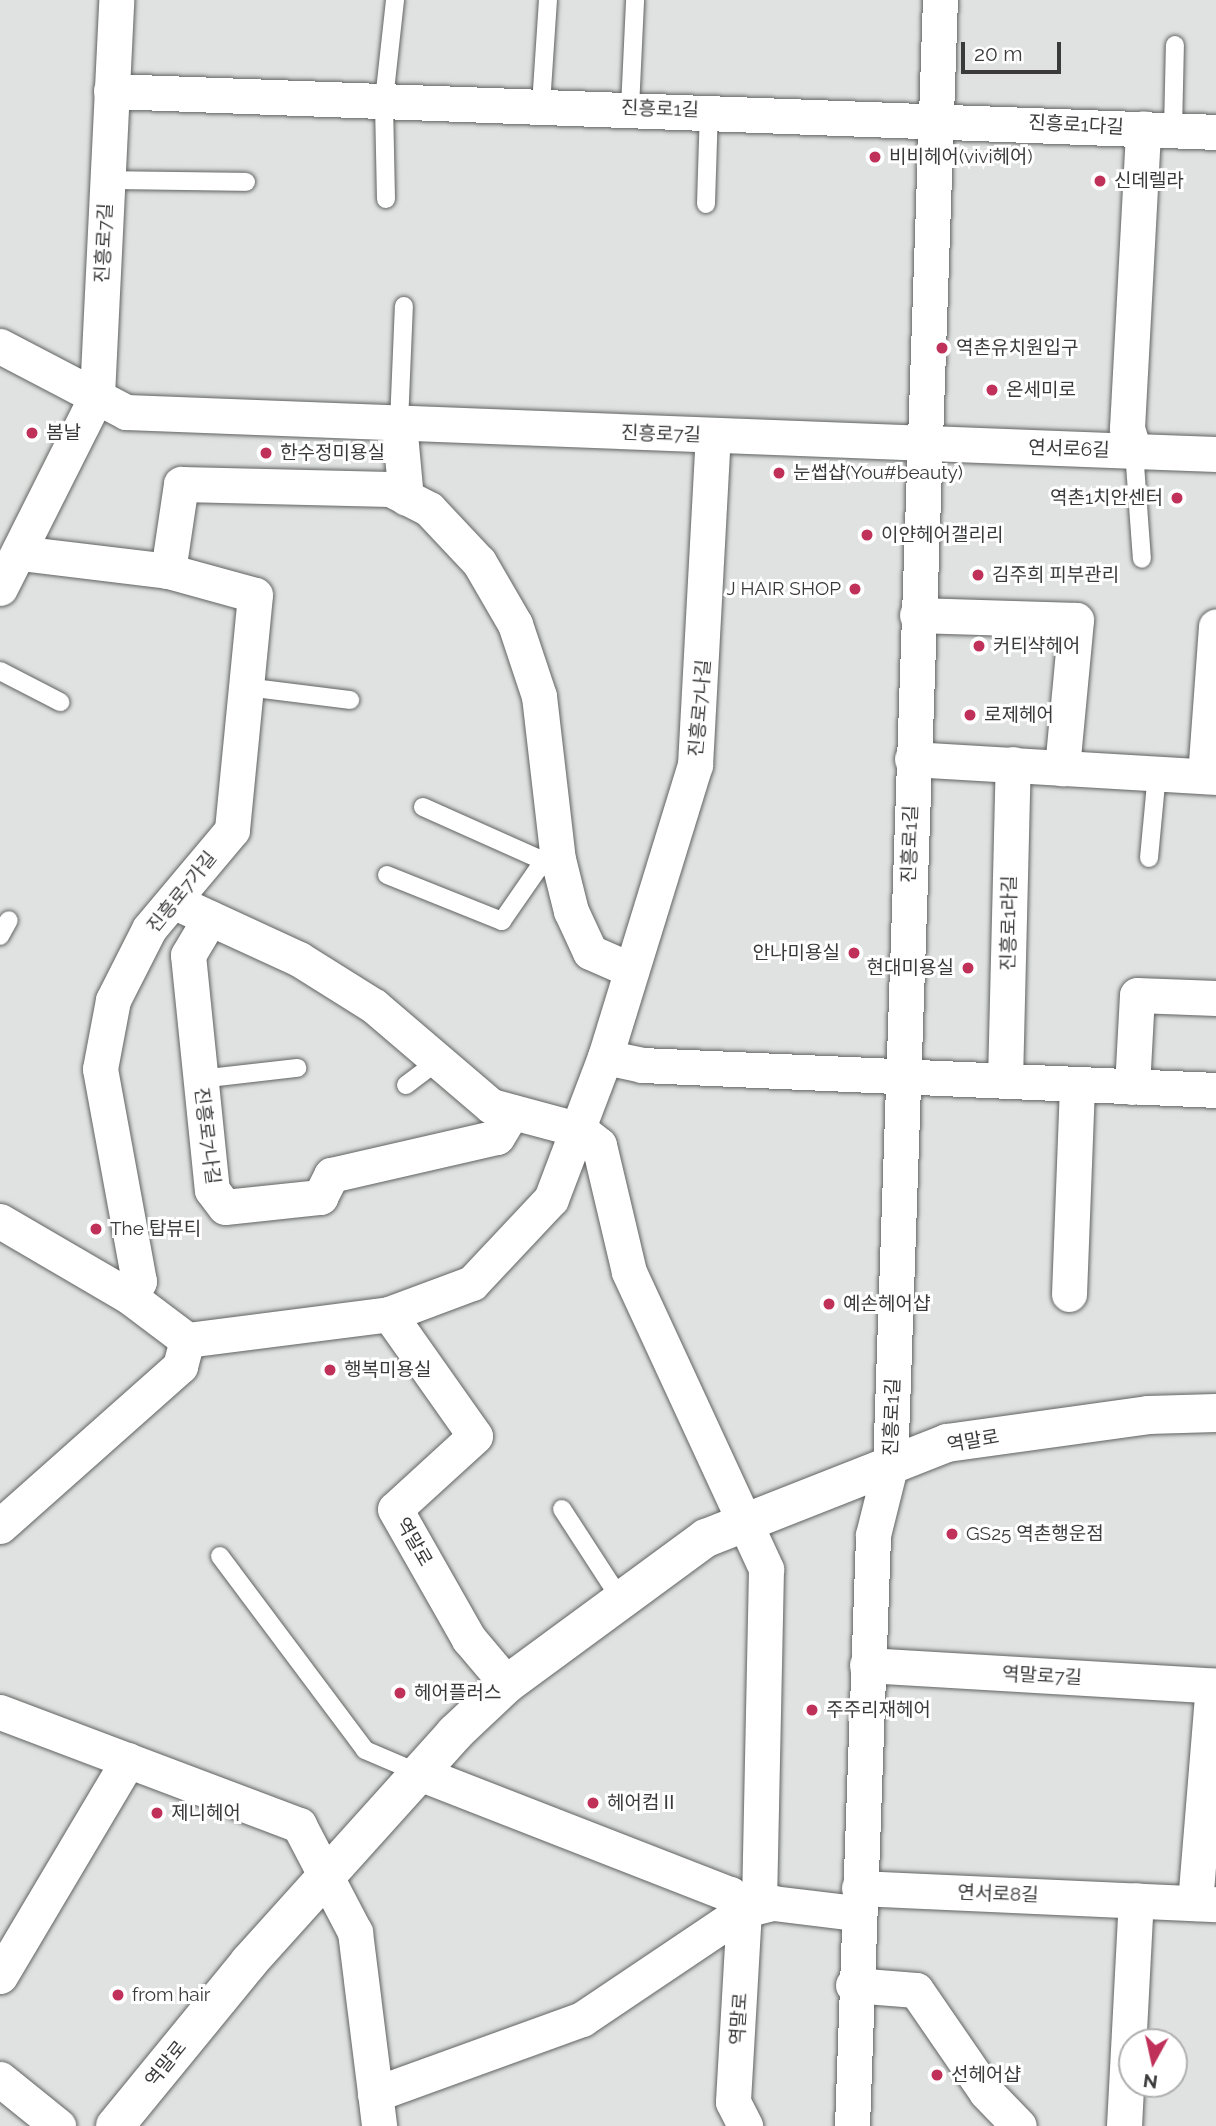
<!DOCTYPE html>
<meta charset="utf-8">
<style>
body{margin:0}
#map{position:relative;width:1216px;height:2126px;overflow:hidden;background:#dfe2e0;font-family:Raleway,"Noto Sans KR",sans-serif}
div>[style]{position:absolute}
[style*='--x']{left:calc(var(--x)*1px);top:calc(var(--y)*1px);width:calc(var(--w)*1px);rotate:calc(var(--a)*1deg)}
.roads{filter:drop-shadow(0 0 2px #606361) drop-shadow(0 0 2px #606361)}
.lane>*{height:18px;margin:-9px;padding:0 9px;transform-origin:9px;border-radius:9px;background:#fff}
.street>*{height:35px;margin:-17.5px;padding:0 17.5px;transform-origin:17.5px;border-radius:17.5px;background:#fff}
.secondary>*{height:38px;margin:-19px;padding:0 19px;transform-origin:19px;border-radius:19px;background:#fff}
.dots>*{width:19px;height:19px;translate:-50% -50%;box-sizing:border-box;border:4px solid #fff;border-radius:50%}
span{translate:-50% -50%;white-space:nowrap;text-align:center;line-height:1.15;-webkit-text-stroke:6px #fff;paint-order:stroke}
.street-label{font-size:19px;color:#393a39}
.poi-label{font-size:19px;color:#393a39}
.left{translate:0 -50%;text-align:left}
.right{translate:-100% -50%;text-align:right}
.north{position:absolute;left:1118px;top:2028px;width:70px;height:70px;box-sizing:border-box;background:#fff;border:2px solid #b0b0b0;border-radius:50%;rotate:188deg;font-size:19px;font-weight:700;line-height:28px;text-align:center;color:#393a39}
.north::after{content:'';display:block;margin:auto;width:24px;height:32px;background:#c0315a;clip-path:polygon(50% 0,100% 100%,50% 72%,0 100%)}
.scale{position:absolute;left:961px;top:42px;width:100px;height:32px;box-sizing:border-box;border:4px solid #393a39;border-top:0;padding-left:9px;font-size:21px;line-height:24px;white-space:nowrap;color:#393a39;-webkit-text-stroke:5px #fff;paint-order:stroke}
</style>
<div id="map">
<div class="roads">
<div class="lane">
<div style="--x:541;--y:105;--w:105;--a:-86.2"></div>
<div style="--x:630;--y:108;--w:108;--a:-87.3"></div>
<div style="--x:1173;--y:130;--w:85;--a:-88.7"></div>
<div style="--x:107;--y:180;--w:139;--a:0.8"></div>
<div style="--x:386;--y:199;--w:99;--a:-91.2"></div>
<div style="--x:384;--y:100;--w:101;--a:-83.7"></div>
<div style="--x:706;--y:204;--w:94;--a:-88.2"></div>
<div style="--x:399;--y:423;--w:117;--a:-87.6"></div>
<div style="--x:1134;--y:451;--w:108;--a:85.8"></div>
<div style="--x:0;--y:671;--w:68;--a:27.3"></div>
<div style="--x:246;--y:687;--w:105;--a:7.1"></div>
<div style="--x:423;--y:807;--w:125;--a:24.1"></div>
<div style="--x:537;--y:858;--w:19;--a:3"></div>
<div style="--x:1149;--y:858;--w:85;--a:-84.6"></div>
<div style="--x:387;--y:875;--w:124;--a:21.8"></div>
<div style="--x:502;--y:921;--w:63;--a:-55.3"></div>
<div style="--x:538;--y:869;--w:22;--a:-27"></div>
<div style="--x:0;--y:936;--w:18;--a:-61"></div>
<div style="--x:200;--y:1079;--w:98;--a:-6.5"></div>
<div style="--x:406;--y:1085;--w:38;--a:-37"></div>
<div style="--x:562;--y:1509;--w:108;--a:57"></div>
<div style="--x:220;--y:1556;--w:242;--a:53.2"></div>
<div style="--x:365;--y:1750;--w:59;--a:23.1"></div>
</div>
<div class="street">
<div style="--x:111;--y:91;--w:1106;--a:2.12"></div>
<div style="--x:0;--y:346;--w:142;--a:27.6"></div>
<div style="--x:126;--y:412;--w:1091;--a:2.21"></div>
<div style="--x:399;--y:423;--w:75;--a:84.7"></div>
<div style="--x:1134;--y:451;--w:24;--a:-107"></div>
<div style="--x:1127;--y:428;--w:300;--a:-86.9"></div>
<div style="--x:20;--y:553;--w:149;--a:6.9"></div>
<div style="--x:168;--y:571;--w:90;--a:15.4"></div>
<div style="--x:255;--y:595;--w:236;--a:95.6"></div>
<div style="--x:232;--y:830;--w:129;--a:130"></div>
<div style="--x:149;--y:929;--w:80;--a:116.9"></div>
<div style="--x:113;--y:1000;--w:70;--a:100.7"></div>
<div style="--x:100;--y:1069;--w:216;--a:79.6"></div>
<div style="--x:139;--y:1281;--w:18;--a:119"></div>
<div style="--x:168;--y:571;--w:88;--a:-81.5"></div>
<div style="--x:181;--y:484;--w:209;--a:1.4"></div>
<div style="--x:390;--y:489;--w:44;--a:27.1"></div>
<div style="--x:429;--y:509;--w:73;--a:46.7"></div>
<div style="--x:479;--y:562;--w:72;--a:59.9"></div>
<div style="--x:515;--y:624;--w:76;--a:71.6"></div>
<div style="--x:539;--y:696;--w:164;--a:83.4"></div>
<div style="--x:558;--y:859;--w:54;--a:76"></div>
<div style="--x:571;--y:911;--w:45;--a:65.1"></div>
<div style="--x:590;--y:952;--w:45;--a:23.7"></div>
<div style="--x:0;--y:588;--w:216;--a:-63.3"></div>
<div style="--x:97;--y:395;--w:395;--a:-87.2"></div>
<div style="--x:917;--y:615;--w:159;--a:1.8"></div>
<div style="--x:1076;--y:620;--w:149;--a:95.4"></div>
<div style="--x:912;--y:759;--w:305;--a:3.4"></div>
<div style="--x:1205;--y:776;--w:150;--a:-85.8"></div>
<div style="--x:173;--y:901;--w:139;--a:24.7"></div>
<div style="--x:299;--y:959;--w:89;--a:32.1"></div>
<div style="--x:374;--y:1006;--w:154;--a:40.5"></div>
<div style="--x:491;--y:1106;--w:92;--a:15.1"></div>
<div style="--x:580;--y:1130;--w:24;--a:38"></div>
<div style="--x:599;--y:1145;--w:130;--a:76.7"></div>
<div style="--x:629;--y:1272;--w:327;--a:65.2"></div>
<div style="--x:766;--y:1569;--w:325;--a:91.2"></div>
<div style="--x:759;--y:1894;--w:22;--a:133"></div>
<div style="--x:210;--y:918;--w:43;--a:120.7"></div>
<div style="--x:188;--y:955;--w:236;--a:84.2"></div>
<div style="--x:212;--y:1190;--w:21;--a:53"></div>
<div style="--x:225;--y:1207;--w:96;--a:-6"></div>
<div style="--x:320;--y:1197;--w:25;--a:-63"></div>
<div style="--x:331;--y:1175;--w:170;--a:-12.9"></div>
<div style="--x:497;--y:1137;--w:29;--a:-59"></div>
<div style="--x:605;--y:1057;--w:38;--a:12"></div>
<div style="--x:642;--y:1065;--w:575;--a:2.49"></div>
<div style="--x:1005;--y:1081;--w:317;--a:-88.6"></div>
<div style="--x:1132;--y:1087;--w:92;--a:-86.9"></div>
<div style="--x:1137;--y:995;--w:79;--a:2.2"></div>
<div style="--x:0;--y:1221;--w:151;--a:30.3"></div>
<div style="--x:130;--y:1297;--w:71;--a:37"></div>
<div style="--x:1069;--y:1294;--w:210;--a:-87.8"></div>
<div style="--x:389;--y:1314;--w:149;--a:54.8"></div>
<div style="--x:475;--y:1436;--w:108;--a:137.6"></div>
<div style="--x:395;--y:1509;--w:150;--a:60.4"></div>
<div style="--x:469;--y:1639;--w:59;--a:49.8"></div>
<div style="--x:187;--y:1340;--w:204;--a:-7.3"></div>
<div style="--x:389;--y:1314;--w:89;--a:-20.5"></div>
<div style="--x:472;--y:1283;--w:115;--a:-46.8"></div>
<div style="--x:551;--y:1199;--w:152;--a:-69.2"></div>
<div style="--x:605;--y:1057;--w:306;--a:-72.9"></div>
<div style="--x:695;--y:765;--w:329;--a:-86.9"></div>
<div style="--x:0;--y:1526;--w:241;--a:-41.6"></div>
<div style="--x:180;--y:1366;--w:27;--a:-75"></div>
<div style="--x:867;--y:1665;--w:350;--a:3.4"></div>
<div style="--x:0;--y:1712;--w:320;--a:20.7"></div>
<div style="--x:299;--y:1825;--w:121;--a:62.4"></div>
<div style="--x:355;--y:1932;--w:195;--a:82.9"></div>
<div style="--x:419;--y:1773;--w:334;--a:21.3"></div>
<div style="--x:730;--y:1894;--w:21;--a:49"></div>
<div style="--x:744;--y:1910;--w:192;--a:93.3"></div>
<div style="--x:733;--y:2102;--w:27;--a:63"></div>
<div style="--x:859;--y:1888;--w:357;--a:2.6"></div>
<div style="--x:1195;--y:1903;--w:218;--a:-85.3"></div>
<div style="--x:0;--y:1976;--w:251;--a:-59.3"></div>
<div style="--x:853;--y:1985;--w:63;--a:4.5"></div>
<div style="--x:916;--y:1990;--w:124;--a:55.5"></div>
<div style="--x:986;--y:2092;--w:47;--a:45.9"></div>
<div style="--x:0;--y:2079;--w:75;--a:39"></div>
<div style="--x:375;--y:2094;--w:220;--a:-19.9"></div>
<div style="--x:582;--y:2019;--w:195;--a:-33.9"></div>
<div style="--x:744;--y:1910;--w:30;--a:-14"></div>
<div style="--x:773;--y:1903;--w:84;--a:6.9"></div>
<div style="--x:852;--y:2126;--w:591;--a:-87.96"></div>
<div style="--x:873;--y:1535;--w:70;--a:-76"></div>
<div style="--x:890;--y:1467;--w:1468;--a:-88.05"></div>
<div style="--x:1124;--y:2126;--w:226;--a:-87"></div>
</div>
<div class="secondary">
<div style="--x:115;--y:2126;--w:212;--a:-50.7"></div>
<div style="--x:249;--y:1962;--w:308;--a:-48"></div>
<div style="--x:455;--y:1733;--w:71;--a:-43.3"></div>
<div style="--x:507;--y:1684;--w:247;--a:-36.3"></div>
<div style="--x:706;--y:1538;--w:259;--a:-21.5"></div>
<div style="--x:947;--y:1443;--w:203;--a:-7.9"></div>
<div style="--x:1148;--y:1415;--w:68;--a:-1.7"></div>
</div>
</div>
<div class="dots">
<div style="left:875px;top:157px;background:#c0315a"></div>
<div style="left:1100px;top:181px;background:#c0315a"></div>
<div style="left:942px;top:348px;background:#c0315a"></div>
<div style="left:992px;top:390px;background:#c0315a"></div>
<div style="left:32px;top:433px;background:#c0315a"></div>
<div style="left:266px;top:453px;background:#c0315a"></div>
<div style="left:779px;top:473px;background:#c0315a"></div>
<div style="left:1177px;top:498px;background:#c0315a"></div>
<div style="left:867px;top:535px;background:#c0315a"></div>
<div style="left:978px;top:575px;background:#c0315a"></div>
<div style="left:855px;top:589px;background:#c0315a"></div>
<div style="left:979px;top:646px;background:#c0315a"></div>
<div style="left:970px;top:715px;background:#c0315a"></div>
<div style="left:854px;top:953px;background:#c0315a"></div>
<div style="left:968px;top:968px;background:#c0315a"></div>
<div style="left:96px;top:1229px;background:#c0315a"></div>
<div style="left:829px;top:1304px;background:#c0315a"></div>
<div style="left:330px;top:1370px;background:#c0315a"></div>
<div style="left:952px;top:1534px;background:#c0315a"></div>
<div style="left:400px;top:1693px;background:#c0315a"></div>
<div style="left:812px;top:1710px;background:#c0315a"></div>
<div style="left:593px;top:1803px;background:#c0315a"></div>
<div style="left:157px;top:1813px;background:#c0315a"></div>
<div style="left:118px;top:1995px;background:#c0315a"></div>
<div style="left:937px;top:2075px;background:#c0315a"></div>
</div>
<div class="street-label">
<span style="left:660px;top:109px;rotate:2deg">진흥로1길</span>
<span style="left:1076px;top:125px;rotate:3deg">진흥로1다길</span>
<span style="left:104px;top:243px;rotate:-87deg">진흥로7길</span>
<span style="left:661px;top:434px;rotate:2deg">진흥로7길</span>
<span style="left:1069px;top:449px;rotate:2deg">연서로6길</span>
<span style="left:700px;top:708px;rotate:-85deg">진흥로7나길</span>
<span style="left:910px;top:844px;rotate:-88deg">진흥로1길</span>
<span style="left:182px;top:892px;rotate:-51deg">진흥로7가길</span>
<span style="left:1009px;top:923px;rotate:-89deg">진흥로1라길</span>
<span style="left:207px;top:1136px;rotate:83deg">진흥로7나길</span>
<span style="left:892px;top:1417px;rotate:-88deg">진흥로1길</span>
<span style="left:973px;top:1441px;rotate:-10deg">역말로</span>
<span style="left:414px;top:1542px;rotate:60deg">역말로</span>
<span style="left:1042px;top:1676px;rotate:3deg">역말로7길</span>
<span style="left:998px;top:1894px;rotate:2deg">연서로8길</span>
<span style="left:739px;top:2019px;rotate:-86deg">역말로</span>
<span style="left:166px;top:2064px;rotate:-51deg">역말로</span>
</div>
<div class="poi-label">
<span class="left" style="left:889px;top:157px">비비헤어(vivi헤어)</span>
<span class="left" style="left:1114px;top:181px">신데렐라</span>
<span class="left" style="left:956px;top:348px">역촌유치원입구</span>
<span class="left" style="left:1006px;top:390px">온세미로</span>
<span class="left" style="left:46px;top:433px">봄날</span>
<span class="left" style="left:280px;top:453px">한수정미용실</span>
<span class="left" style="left:793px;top:473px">눈썹샵(You#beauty)</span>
<span class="right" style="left:1163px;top:498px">역촌1치안센터</span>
<span class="left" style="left:881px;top:535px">이얀헤어갤리리</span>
<span class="left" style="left:992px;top:575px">김주희 피부관리</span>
<span class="right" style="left:841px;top:589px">J HAIR SHOP</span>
<span class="left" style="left:993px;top:646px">커티샥헤어</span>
<span class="left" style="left:984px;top:715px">로제헤어</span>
<span class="right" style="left:840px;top:953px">안나미용실</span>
<span class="right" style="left:954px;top:968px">현대미용실</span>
<span class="left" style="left:110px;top:1229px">The 탑뷰티</span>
<span class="left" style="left:843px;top:1304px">예손헤어샵</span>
<span class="left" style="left:344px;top:1370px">행복미용실</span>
<span class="left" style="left:966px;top:1534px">GS25 역촌행운점</span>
<span class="left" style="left:414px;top:1693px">헤어플러스</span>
<span class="left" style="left:826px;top:1710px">주주리재헤어</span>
<span class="left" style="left:607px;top:1803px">헤어컴Ⅱ</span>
<span class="left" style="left:171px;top:1813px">제니헤어</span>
<span class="left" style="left:132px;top:1995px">from hair</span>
<span class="left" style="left:951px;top:2075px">선헤어샵</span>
</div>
<div class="north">N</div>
<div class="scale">20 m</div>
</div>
